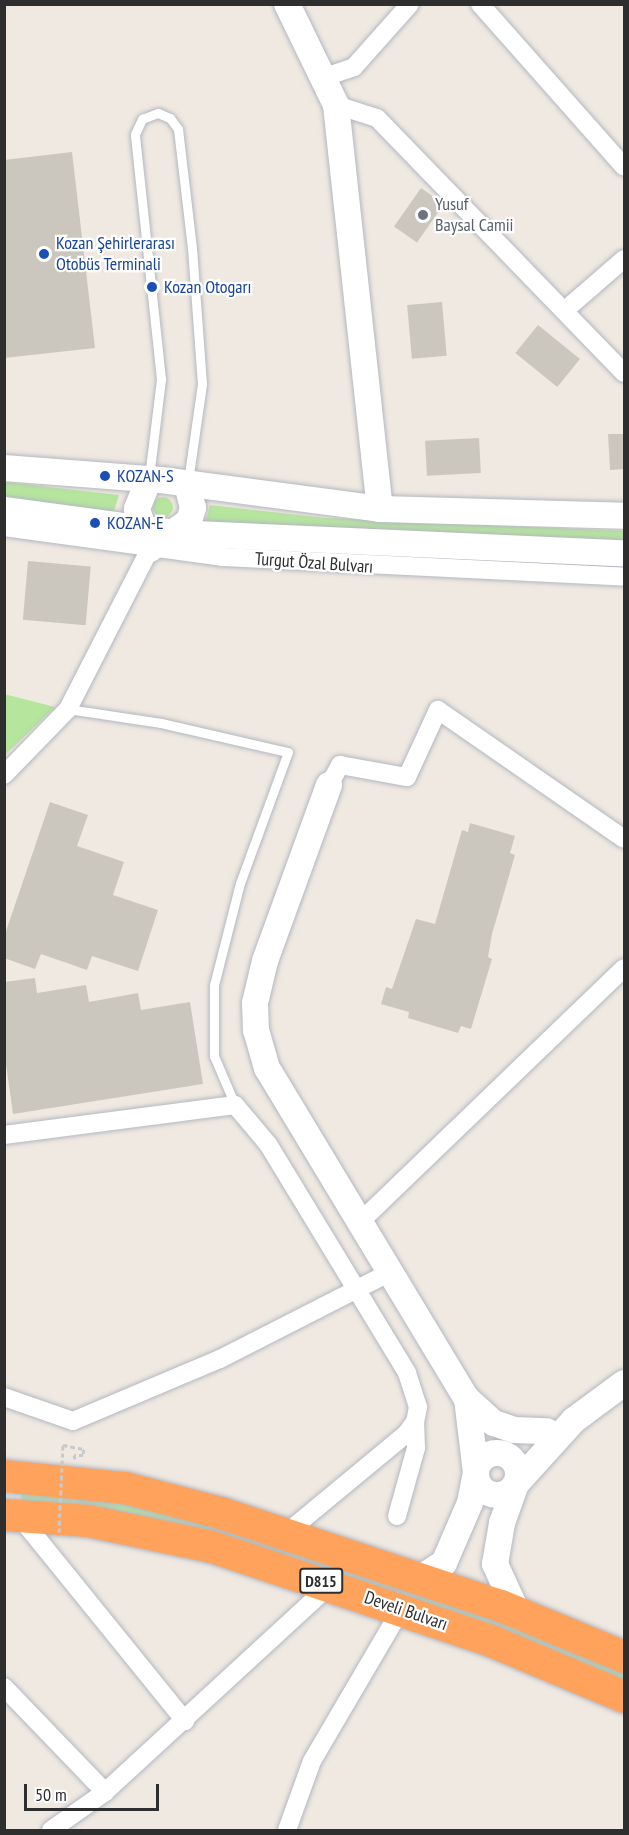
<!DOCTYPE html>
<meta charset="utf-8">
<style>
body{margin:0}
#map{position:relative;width:629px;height:1835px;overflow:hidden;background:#efe9e1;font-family:"PT Sans Narrow",sans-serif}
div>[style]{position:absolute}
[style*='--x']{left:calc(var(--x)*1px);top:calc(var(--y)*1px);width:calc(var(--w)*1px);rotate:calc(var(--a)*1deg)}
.green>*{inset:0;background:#b6e59e;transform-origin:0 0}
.round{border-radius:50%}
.building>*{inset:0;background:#cbc7bf;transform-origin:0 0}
.path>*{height:3px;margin-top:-1.5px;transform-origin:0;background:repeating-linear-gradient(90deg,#c9c9c9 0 4.5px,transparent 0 7.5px)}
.roads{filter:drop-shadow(0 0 2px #b4b7c1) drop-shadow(0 0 2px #b4b7c1)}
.lane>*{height:9px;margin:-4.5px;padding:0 4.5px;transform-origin:4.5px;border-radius:4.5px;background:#fff}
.street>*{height:18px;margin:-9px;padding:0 9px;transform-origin:9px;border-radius:9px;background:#fff}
.secondary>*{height:26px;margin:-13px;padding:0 13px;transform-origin:13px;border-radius:13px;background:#fff}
.secondary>.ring{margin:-13px;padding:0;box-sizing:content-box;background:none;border:26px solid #fff;border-radius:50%}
.highway>*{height:32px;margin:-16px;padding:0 16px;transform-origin:16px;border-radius:16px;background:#ffa35c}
.path-bridge>*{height:3px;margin-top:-1.5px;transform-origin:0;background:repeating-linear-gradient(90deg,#c9c9c9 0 4.5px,transparent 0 7.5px)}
.dots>*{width:16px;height:16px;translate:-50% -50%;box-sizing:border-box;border:3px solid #fff;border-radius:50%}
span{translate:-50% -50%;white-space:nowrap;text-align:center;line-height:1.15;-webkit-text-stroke:4.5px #fff;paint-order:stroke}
.shield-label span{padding:2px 4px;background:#fff;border:2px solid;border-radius:4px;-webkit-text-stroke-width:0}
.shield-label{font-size:16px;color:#2e2e2e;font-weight:700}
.worship-label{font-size:18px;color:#5b616d}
.left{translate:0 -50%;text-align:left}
.transit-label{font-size:18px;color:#164399}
.street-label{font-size:18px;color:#2e2e2e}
.frame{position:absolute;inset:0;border:6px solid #2e2e2e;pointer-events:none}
.scale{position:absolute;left:24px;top:1784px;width:135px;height:27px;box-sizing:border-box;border:3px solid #2e2e2e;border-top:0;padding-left:8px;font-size:18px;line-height:21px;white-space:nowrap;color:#2e2e2e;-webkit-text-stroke:4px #fff;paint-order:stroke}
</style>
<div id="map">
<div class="green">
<div style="clip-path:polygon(4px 482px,119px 495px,113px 514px,5px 496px)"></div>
<div class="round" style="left:153px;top:497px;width:20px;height:20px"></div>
<div style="clip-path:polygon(210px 505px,325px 518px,624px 531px,624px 540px,205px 524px)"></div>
<div style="left:209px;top:546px;width:403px;height:5px;rotate:3deg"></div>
<div style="clip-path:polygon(4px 694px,55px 707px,5px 755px,4px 755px)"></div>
<div style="clip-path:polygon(23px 1482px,187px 1516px,481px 1611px,624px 1670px,624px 1683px,21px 1501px)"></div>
</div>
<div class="building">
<div style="clip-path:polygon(72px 152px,95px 348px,4px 358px,4px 160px)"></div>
<div style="left:421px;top:188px;width:28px;height:47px;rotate:35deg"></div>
<div style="left:442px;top:302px;width:54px;height:35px;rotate:85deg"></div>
<div style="left:538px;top:325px;width:54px;height:36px;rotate:39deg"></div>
<div style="clip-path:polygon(608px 434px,624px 434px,624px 469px,610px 470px)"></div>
<div style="left:479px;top:438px;width:35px;height:54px;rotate:87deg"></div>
<div style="left:28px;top:561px;width:63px;height:59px;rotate:5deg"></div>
<div style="clip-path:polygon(50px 802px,88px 815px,77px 846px,124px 862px,113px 895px,158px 910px,138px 971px,92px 956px,87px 970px,41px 954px,35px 969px,4px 958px,4px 937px)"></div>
<div style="clip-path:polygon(470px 823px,515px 836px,510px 853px,515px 855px,492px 934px,488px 957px,492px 959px,471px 1029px,461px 1026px,458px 1033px,408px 1018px,409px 1012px,381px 1004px,386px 987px,392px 989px,416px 919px,435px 924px,462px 830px,468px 832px)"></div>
<div style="clip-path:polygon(35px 978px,37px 993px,86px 985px,89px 1002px,138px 993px,141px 1010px,190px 1002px,203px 1084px,13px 1114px,4px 1050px,4px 982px)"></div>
</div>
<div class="path">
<div style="--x:63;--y:1445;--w:21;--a:11"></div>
<div style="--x:84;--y:1449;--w:6;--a:99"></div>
<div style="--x:83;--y:1455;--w:9;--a:180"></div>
<div style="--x:74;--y:1455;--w:4;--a:76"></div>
</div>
<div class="roads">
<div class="lane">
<div style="--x:149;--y:477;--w:99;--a:-83"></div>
<div style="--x:161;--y:379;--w:246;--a:-96.1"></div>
<div style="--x:135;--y:134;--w:17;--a:-65"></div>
<div style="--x:142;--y:119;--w:17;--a:-21"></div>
<div style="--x:158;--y:113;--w:13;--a:23"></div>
<div style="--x:170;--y:118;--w:14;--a:54"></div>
<div style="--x:178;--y:129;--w:120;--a:83.3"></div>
<div style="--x:192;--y:248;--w:136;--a:85.8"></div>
<div style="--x:202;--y:384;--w:98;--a:98.2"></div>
<div style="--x:68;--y:709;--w:94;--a:8.6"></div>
<div style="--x:161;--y:723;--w:130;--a:12.9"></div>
<div style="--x:288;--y:752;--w:140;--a:110.1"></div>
<div style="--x:240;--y:883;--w:105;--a:104.3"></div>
<div style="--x:214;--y:985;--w:71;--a:90"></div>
<div style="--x:214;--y:1056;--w:53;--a:66.8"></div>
</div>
<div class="street">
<div style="--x:480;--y:4;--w:217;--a:48.5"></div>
<div style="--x:325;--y:77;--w:31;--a:-19"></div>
<div style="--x:354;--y:67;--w:84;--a:-48.4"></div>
<div style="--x:336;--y:105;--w:43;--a:17.6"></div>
<div style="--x:377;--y:118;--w:355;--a:45.9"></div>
<div style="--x:564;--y:311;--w:79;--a:-40.9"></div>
<div style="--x:4;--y:527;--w:220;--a:7.8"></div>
<div style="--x:222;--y:557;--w:402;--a:2.8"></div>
<div style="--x:4;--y:775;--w:92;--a:-45.9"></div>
<div style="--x:68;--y:709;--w:180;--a:-62.9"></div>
<div style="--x:329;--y:785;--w:23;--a:-61"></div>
<div style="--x:340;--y:765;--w:68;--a:10.2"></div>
<div style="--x:407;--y:777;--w:74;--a:-65.2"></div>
<div style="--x:438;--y:710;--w:226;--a:34.7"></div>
<div style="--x:4;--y:1135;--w:233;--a:-7.4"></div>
<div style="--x:235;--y:1105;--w:51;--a:49.8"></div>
<div style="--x:268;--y:1144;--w:268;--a:58.7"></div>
<div style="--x:407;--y:1373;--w:36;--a:72"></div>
<div style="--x:418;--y:1407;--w:15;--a:101"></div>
<div style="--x:415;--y:1422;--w:15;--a:127"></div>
<div style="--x:406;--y:1434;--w:157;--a:140.4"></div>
<div style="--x:360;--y:1222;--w:366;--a:-43.9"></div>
<div style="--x:4;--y:1397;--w:73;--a:19.2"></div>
<div style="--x:73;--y:1421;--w:160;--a:-22.9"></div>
<div style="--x:220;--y:1359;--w:192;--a:-27"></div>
<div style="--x:19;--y:1516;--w:264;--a:51"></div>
<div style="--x:397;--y:1516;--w:71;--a:-74.4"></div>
<div style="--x:416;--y:1448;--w:26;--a:-92"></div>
<div style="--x:4;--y:1687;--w:146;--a:46.1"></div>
<div style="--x:51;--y:1830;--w:66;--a:-35.1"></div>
<div style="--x:105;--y:1792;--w:306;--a:-42.6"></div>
<div style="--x:287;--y:1830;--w:73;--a:-70.1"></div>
<div style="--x:312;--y:1761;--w:176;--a:-59.6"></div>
</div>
<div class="secondary">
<div style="--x:287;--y:4;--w:112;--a:64.1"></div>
<div style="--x:336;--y:105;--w:406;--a:83.8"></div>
<div style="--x:4;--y:468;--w:157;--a:4.4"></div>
<div style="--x:161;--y:480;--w:221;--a:7.5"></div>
<div style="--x:380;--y:509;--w:244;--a:1.6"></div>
<div style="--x:149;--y:479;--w:32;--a:112"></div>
<div style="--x:137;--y:509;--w:42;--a:72"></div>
<div style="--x:150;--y:549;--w:48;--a:-35.7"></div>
<div style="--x:189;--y:521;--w:14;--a:-73"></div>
<div style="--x:193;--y:508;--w:25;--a:-104"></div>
<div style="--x:4;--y:510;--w:174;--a:7.6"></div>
<div style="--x:176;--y:533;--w:448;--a:2.6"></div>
<div style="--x:329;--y:785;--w:187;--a:110"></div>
<div style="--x:265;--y:961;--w:43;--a:103.4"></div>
<div style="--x:255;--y:1003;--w:27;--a:88"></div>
<div style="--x:256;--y:1030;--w:40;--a:74"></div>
<div style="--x:267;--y:1068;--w:387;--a:58.9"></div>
<div class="ring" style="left:476px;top:1453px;width:16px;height:16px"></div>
<div style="--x:419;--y:1579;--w:30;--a:-33"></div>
<div style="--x:444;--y:1563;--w:65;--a:-66.6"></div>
<div style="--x:470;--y:1503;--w:31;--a:-79"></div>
<div style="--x:476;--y:1473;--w:75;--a:-96.9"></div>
<div style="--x:467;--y:1399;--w:36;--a:42"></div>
<div style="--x:494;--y:1423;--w:21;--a:19"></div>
<div style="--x:514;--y:1430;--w:33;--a:2"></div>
<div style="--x:517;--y:1612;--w:53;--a:-114.6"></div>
<div style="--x:495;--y:1564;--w:42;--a:-80.3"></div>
<div style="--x:502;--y:1523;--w:41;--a:-70.3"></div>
<div style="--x:516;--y:1484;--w:86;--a:-47.8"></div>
<div style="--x:574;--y:1420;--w:62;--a:-36.5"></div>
</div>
<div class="highway">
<div style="--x:4;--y:1476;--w:122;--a:5.7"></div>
<div style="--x:125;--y:1488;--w:99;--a:14.6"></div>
<div style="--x:221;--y:1513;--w:295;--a:18.4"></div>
<div style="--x:501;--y:1606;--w:133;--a:22.5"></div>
<div style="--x:4;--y:1515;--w:84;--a:4.1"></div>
<div style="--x:88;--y:1521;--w:127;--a:11.8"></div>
<div style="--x:212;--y:1547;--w:294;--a:18.6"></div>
<div style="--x:491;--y:1641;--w:144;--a:22.8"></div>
</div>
</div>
<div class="path-bridge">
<div style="--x:59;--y:1532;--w:87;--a:-87.4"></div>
</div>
<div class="dots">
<div style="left:423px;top:215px;background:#6b7280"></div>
<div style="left:44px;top:254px;background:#1a4fb4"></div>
<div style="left:152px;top:287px;background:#1a4fb4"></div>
<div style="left:105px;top:476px;background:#1a4fb4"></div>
<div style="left:95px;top:523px;background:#1a4fb4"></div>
</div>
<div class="shield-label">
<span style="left:321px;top:1581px">D815</span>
</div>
<div class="worship-label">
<span class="left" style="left:435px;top:215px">Yusuf<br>Baysal Camii</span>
</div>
<div class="transit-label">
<span class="left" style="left:56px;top:254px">Kozan Şehirlerarası<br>Otobüs Terminali</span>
<span class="left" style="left:164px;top:287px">Kozan Otogarı</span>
<span class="left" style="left:117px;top:476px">KOZAN-S</span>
<span class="left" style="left:107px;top:523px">KOZAN-E</span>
</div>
<div class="street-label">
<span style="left:314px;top:563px;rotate:4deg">Turgut Özal Bulvarı</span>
<span style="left:406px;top:1611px;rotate:19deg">Develi Bulvarı</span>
</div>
<div class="frame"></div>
<div class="scale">50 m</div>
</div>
